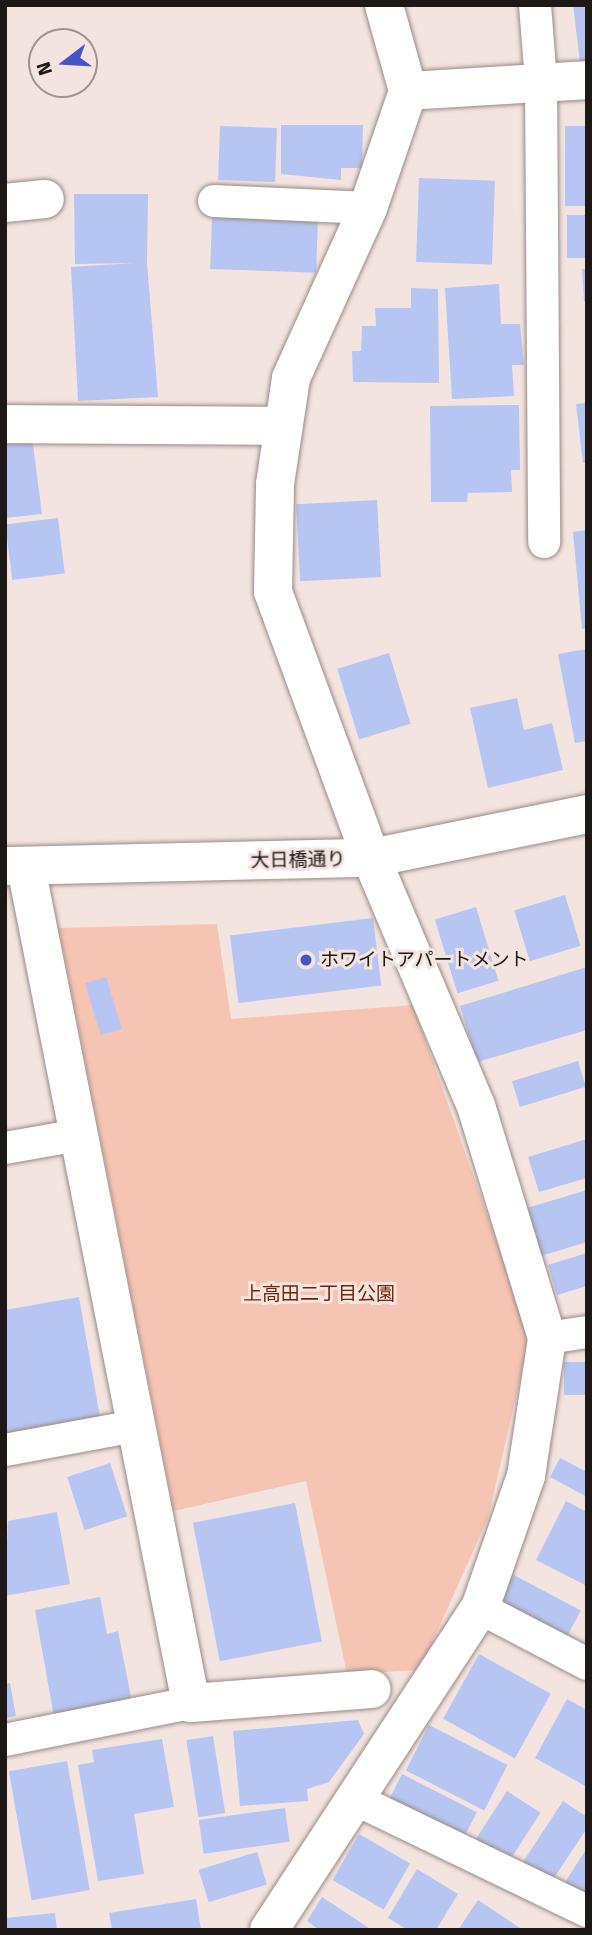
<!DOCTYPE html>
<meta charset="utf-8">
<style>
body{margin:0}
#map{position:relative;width:592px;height:1935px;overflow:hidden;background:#f4e4df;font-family:"Fira Sans","Noto Sans JP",sans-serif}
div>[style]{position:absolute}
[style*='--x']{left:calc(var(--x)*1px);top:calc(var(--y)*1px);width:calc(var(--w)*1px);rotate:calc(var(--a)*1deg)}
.green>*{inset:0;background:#f6c4b3}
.building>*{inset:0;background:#b7c5f2;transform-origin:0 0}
.roads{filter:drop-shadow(0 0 2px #988a85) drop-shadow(0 0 2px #988a85)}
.service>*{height:32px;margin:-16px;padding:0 16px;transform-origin:16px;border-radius:16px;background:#fff}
.minor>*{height:38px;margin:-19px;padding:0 19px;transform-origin:19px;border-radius:19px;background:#fff}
.tertiary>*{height:38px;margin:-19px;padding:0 19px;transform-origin:19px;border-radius:19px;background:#fff}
.dots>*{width:19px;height:19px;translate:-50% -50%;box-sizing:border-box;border:4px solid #f4e4df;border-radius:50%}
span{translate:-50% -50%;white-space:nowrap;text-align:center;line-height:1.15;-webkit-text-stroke:6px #f4e4df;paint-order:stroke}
.street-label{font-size:19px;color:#1d1816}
.poi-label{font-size:19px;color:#1d1816}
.left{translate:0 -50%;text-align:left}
.park-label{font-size:19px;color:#6e2508}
.frame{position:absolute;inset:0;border:7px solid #1d1816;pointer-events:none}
.north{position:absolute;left:28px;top:28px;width:70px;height:70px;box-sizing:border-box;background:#f4e4df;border:2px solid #9e928f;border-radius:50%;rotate:253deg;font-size:19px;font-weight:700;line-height:28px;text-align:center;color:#1d1816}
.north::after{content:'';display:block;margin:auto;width:24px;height:32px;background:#4355c9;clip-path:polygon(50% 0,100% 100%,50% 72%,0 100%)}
</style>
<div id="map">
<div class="green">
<div style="clip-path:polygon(217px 924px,231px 1019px,413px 1005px,530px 1336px,488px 1518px,420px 1670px,347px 1674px,306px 1481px,174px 1511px,59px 928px)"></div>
</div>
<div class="building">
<div style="clip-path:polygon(573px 5px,587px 5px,587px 61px,580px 62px)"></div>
<div style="clip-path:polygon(281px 125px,363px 125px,362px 168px,341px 168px,341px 180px,281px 174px)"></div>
<div style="left:220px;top:126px;width:57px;height:54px;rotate:2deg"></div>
<div style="left:565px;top:126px;width:22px;height:80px"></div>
<div style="left:419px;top:178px;width:76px;height:84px;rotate:2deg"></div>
<div style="clip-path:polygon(74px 194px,148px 194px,147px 263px,158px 397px,78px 401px,71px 267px,134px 263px,75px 264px)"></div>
<div style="left:587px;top:215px;width:43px;height:20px;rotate:90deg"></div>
<div style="left:212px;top:217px;width:106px;height:52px;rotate:2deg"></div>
<div style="clip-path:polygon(582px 269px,587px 269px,587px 301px,584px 301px)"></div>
<div style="clip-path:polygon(499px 284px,501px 324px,520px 324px,524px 365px,512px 365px,514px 396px,452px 399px,445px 288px)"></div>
<div style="clip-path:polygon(411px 288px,438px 289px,439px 383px,353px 382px,352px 351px,361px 351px,362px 326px,376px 326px,375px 308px,411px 308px)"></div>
<div style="clip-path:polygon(587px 403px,587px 463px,583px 463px,576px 404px)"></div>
<div style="clip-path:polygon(519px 405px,520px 470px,511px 470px,512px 492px,468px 493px,467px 502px,431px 502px,430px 406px)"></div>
<div style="clip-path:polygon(32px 437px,42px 514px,5px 518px,5px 440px)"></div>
<div style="left:377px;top:500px;width:77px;height:81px;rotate:87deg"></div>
<div style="left:58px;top:518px;width:56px;height:53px;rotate:83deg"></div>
<div style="clip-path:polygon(587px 530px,587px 628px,582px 629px,573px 532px)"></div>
<div style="clip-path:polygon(587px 649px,587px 741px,575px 743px,558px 654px)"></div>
<div style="left:389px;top:653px;width:74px;height:54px;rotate:73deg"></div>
<div style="clip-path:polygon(517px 698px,524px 730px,552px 723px,563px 770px,488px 788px,470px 708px)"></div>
<div style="left:565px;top:895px;width:53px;height:53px;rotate:73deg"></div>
<div style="left:476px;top:907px;width:77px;height:43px;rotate:73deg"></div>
<div style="left:373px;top:918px;width:68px;height:144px;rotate:83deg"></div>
<div style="clip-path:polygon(587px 967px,587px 1030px,477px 1062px,460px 1006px)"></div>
<div style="left:106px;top:977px;width:54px;height:22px;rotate:73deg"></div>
<div style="left:578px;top:1061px;width:27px;height:69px;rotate:73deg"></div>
<div style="clip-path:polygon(587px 1139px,587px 1178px,539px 1192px,528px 1157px)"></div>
<div style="clip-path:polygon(587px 1190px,587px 1242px,541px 1256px,527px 1208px)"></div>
<div style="clip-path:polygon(587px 1253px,587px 1286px,557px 1295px,548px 1265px)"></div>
<div style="clip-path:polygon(79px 1297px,101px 1423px,5px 1440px,5px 1310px)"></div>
<div style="left:564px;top:1362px;width:23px;height:33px"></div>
<div style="clip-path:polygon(560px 1458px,587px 1472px,587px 1497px,550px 1477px)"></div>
<div style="left:110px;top:1463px;width:56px;height:45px;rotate:72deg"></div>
<div style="clip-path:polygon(566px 1501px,587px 1512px,587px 1586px,536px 1560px)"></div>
<div style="left:295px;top:1503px;width:141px;height:104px;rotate:79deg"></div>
<div style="clip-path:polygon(57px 1512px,70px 1584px,5px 1596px,8px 1521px)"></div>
<div style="left:512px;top:1574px;width:78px;height:41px;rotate:28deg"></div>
<div style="clip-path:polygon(100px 1597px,107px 1634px,118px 1631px,132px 1702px,54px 1717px,35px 1610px)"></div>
<div style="left:479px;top:1654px;width:82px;height:74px;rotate:29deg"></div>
<div style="clip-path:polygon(10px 1683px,16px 1716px,5px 1718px,5px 1684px)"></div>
<div style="clip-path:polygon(567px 1699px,587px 1710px,587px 1787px,535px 1758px)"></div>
<div style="clip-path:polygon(358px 1720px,364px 1734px,329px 1782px,307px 1789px,308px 1801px,240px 1806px,233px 1731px)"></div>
<div style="left:429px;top:1725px;width:88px;height:51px;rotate:27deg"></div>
<div style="left:213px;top:1736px;width:78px;height:27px;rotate:81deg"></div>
<div style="clip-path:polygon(162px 1739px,174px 1807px,134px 1814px,144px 1874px,98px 1881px,78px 1765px,94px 1762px,92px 1750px)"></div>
<div style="left:67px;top:1761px;width:131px;height:59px;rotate:80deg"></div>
<div style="left:402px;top:1774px;width:84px;height:37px;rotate:27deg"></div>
<div style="left:507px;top:1791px;width:40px;height:63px;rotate:33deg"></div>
<div style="clip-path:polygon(563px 1801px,587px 1817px,587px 1828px,552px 1881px,523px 1862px)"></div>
<div style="left:285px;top:1808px;width:34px;height:87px;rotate:82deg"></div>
<div style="left:359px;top:1834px;width:59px;height:53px;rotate:30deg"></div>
<div style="clip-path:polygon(587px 1848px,587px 1903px,562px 1887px)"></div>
<div style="left:257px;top:1852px;width:34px;height:61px;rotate:73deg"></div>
<div style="clip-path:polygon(417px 1869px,458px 1894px,436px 1930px,408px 1930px,388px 1918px)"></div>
<div style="clip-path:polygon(322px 1897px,372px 1930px,319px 1930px,307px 1921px)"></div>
<div style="clip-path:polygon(196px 1899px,201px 1930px,112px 1930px,109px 1913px)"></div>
<div style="clip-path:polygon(478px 1900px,523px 1930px,458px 1930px)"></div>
<div style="clip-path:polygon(55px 1913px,57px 1930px,5px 1930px,5px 1918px)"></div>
</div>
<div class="roads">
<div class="service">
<div style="--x:535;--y:5;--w:77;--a:85.5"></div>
<div style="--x:541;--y:82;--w:460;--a:89.6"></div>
<div style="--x:214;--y:201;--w:154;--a:2.6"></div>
<div style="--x:5;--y:1148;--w:75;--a:-10"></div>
<div style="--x:547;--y:1338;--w:40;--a:-8.5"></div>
<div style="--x:5;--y:1450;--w:133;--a:-10.4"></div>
<div style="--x:480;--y:1608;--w:121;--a:27.6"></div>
<div style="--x:5;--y:1740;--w:190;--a:-11.3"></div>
<div style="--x:357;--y:1800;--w:255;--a:25.8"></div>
</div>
<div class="minor">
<div style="--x:408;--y:91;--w:179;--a:-3.5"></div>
<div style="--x:5;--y:203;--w:40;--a:-5.7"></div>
<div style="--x:5;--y:424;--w:278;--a:0.4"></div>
<div style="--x:26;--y:867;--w:852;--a:78.84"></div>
<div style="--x:191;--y:1703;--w:181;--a:-4.4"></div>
<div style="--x:269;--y:1930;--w:385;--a:-56.8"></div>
<div style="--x:480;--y:1608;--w:140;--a:-70.8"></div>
<div style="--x:526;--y:1476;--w:140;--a:-81.3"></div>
<div style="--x:547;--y:1338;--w:243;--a:-107"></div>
<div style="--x:476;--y:1106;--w:269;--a:-112.9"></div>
<div style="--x:371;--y:858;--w:284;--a:-110.2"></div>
<div style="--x:273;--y:591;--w:107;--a:-88.9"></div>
<div style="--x:275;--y:484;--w:107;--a:-81.4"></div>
<div style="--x:291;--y:378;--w:187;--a:-65.6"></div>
<div style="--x:368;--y:208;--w:124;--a:-71.1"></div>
<div style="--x:408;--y:91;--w:89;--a:-105.6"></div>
</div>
<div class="tertiary">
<div style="--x:5;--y:866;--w:366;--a:-1.3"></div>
<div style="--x:371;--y:858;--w:220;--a:-11.5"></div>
</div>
</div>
<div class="dots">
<div style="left:306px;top:960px;background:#4355c9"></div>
</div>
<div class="street-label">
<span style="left:298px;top:860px;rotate:-1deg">大日橋通り</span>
</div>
<div class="poi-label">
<span class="left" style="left:320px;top:960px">ホワイトアパートメント</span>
</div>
<div class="park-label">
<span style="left:319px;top:1294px">上高田二丁目公園</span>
</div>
<div class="frame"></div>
<div class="north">N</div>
</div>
